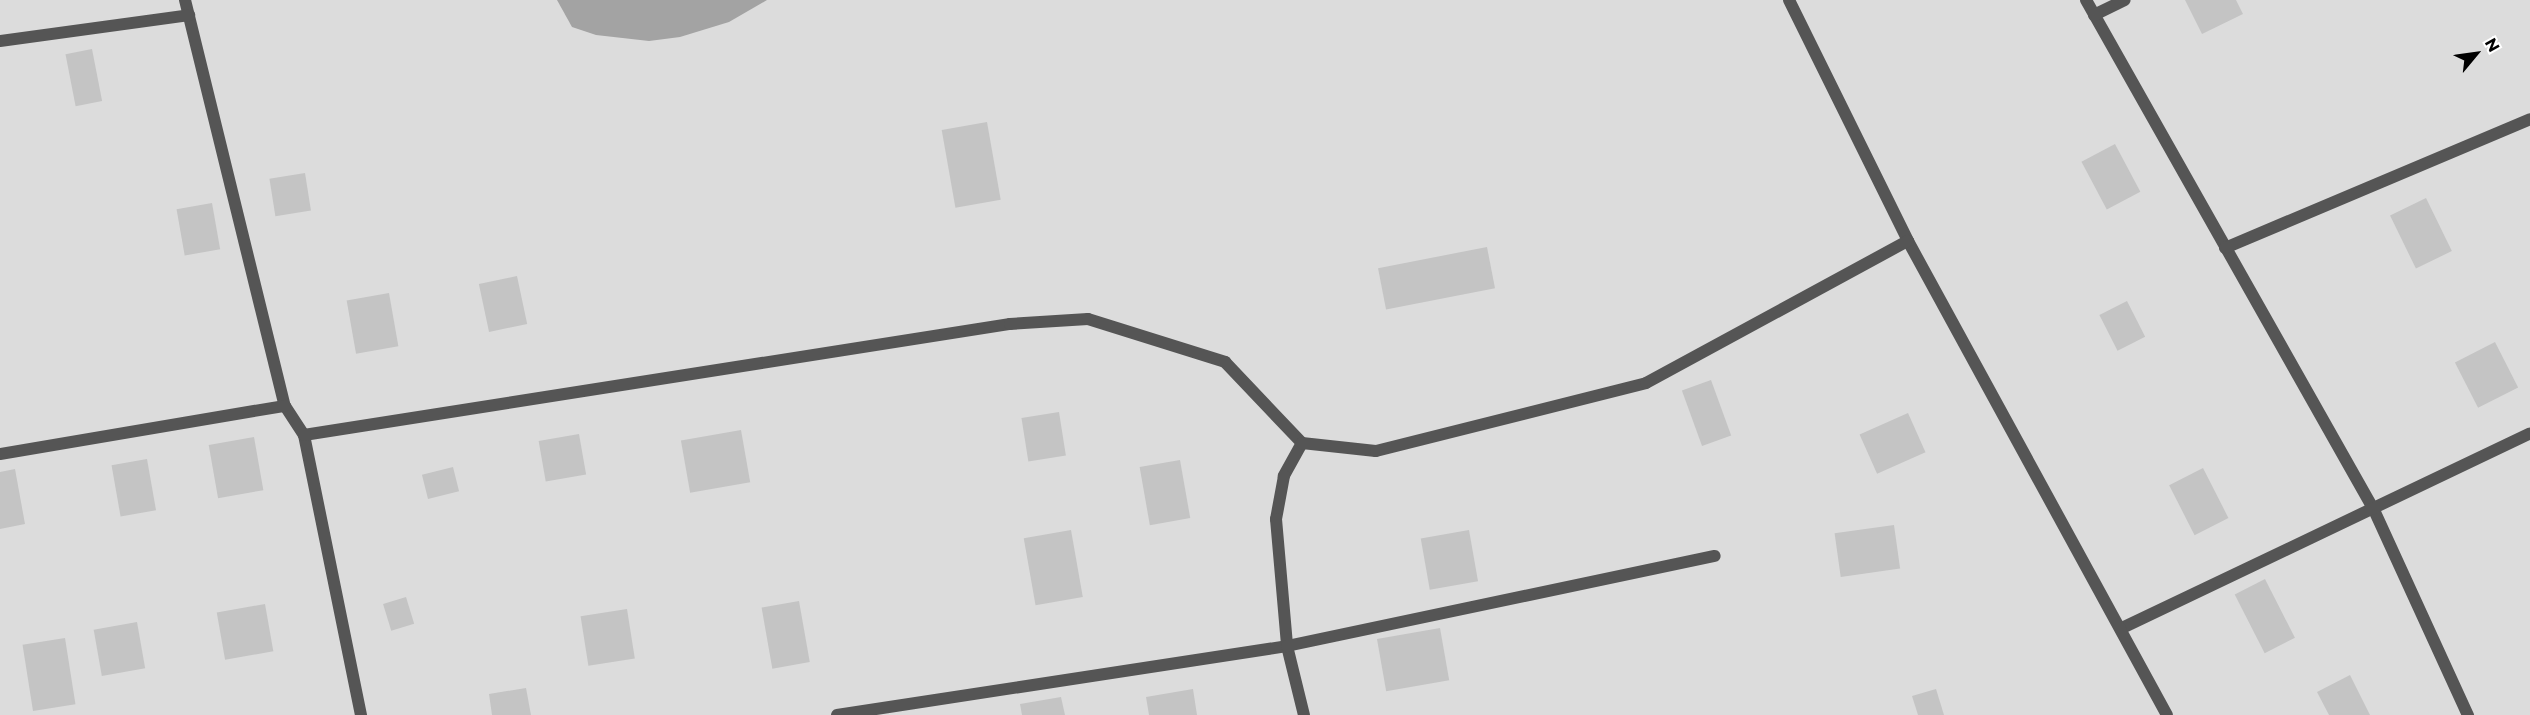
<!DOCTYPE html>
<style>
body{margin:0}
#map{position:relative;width:2530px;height:715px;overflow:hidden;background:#fff;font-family:Montserrat,sans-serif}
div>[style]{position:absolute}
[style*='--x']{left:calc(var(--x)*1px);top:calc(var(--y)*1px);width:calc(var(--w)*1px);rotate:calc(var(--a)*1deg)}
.green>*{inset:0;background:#dcdcdc;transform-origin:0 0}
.water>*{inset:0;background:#a3a3a3}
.building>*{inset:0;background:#c4c4c4;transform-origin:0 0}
.lane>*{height:12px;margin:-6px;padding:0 6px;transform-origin:6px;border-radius:6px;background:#555}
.street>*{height:12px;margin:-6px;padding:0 6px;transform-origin:6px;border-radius:6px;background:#555}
span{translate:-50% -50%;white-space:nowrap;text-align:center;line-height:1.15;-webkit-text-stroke:4.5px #fff;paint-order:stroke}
.north{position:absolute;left:2446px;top:24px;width:60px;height:60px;-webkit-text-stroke:4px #fff;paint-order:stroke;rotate:61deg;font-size:16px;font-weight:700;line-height:24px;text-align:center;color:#000}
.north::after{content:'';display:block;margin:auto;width:21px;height:27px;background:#000;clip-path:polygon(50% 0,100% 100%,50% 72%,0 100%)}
</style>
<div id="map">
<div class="green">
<div style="left:0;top:0;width:2530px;height:715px"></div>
</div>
<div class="water">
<div style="clip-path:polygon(557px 0,767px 0,729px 22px,680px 37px,649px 41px,596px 35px,572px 27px)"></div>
</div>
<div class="building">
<div style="clip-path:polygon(2185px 0,2236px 0,2243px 14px,2202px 34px)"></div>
<div style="left:92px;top:49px;width:53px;height:27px;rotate:79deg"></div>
<div style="left:987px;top:122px;width:79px;height:46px;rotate:80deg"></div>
<div style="left:2115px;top:144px;width:54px;height:38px;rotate:62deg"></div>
<div style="left:305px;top:173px;width:38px;height:36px;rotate:81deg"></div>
<div style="left:2426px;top:198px;width:59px;height:40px;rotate:64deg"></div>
<div style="left:212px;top:203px;width:47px;height:36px;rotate:80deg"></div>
<div style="left:1487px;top:247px;width:42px;height:111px;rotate:79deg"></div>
<div style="left:517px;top:276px;width:49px;height:39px;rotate:78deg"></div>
<div style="left:389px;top:293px;width:54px;height:43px;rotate:80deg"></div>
<div style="left:2127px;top:301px;width:40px;height:31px;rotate:63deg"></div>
<div style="left:2495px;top:342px;width:51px;height:45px;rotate:63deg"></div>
<div style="left:1711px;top:380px;width:59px;height:31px;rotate:70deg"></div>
<div style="left:1059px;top:412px;width:44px;height:38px;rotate:81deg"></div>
<div style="left:1908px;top:413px;width:43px;height:53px;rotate:66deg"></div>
<div style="left:741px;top:430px;width:53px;height:61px;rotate:80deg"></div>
<div style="left:579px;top:434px;width:41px;height:41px;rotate:80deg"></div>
<div style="left:254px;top:437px;width:54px;height:46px;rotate:80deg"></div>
<div style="left:147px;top:459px;width:52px;height:36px;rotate:80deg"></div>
<div style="left:1180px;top:460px;width:59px;height:41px;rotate:80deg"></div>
<div style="left:453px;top:467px;width:25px;height:32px;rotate:76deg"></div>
<div style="left:2203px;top:468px;width:56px;height:38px;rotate:63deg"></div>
<div style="clip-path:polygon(15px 469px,25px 524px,0 529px,0 472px)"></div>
<div style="left:1894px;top:525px;width:44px;height:60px;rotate:82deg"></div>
<div style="left:1071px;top:530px;width:68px;height:48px;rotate:80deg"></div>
<div style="left:1469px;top:530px;width:52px;height:49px;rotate:80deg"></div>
<div style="left:2265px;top:579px;width:66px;height:34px;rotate:63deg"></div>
<div style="left:406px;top:597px;width:28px;height:24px;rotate:73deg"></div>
<div style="left:799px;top:601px;width:62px;height:38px;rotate:80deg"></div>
<div style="left:265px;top:604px;width:48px;height:49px;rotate:80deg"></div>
<div style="left:627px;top:609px;width:50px;height:47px;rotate:81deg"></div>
<div style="left:137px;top:622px;width:47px;height:44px;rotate:80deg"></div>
<div style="left:1440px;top:628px;width:53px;height:64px;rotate:80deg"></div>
<div style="left:65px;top:638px;width:67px;height:43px;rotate:81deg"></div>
<div style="clip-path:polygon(2350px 675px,2370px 715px,2329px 715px,2317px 692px)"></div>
<div style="clip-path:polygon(526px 688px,531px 715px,492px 715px,489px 694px)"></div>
<div style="clip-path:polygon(1193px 689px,1197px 715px,1149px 715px,1146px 697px)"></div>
<div style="clip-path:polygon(1936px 689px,1944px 715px,1918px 715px,1912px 696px)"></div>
<div style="clip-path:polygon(1061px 697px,1065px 715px,1022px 715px,1020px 704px)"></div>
</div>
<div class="lane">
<div style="--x:185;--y:0;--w:418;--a:76.2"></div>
<div style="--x:285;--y:406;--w:35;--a:57"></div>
<div style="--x:304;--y:435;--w:286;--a:78.5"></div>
<div style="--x:2086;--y:0;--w:586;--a:60.55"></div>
<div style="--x:2374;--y:510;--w:226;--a:65.4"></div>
<div style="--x:2094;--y:15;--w:34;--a:-26"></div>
<div style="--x:0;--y:41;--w:191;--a:-7.8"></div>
<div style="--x:2225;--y:248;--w:331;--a:-22.9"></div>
<div style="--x:304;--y:435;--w:715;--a:-8.94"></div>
<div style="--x:1010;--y:324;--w:78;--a:-3.7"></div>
<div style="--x:1088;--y:319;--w:144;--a:17.4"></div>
<div style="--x:1225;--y:362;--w:112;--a:46.5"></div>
<div style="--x:1302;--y:443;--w:38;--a:119"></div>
<div style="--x:1284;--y:476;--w:44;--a:100.5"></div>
<div style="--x:1276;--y:519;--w:127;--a:85"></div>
<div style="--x:1287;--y:646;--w:71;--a:76.2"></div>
<div style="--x:0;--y:454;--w:289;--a:-9.6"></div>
<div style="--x:2122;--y:628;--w:452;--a:-25.5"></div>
<div style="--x:837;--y:715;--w:455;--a:-8.7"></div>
<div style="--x:1287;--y:646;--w:437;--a:-11.9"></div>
</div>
<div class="street">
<div style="--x:1789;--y:0;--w:269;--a:63.7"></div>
<div style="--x:1908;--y:241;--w:540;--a:61.35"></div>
<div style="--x:1302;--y:443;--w:74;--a:6.2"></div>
<div style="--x:1376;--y:451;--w:278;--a:-14.1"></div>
<div style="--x:1646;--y:383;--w:298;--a:-28.5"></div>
</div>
<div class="north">N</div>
</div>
